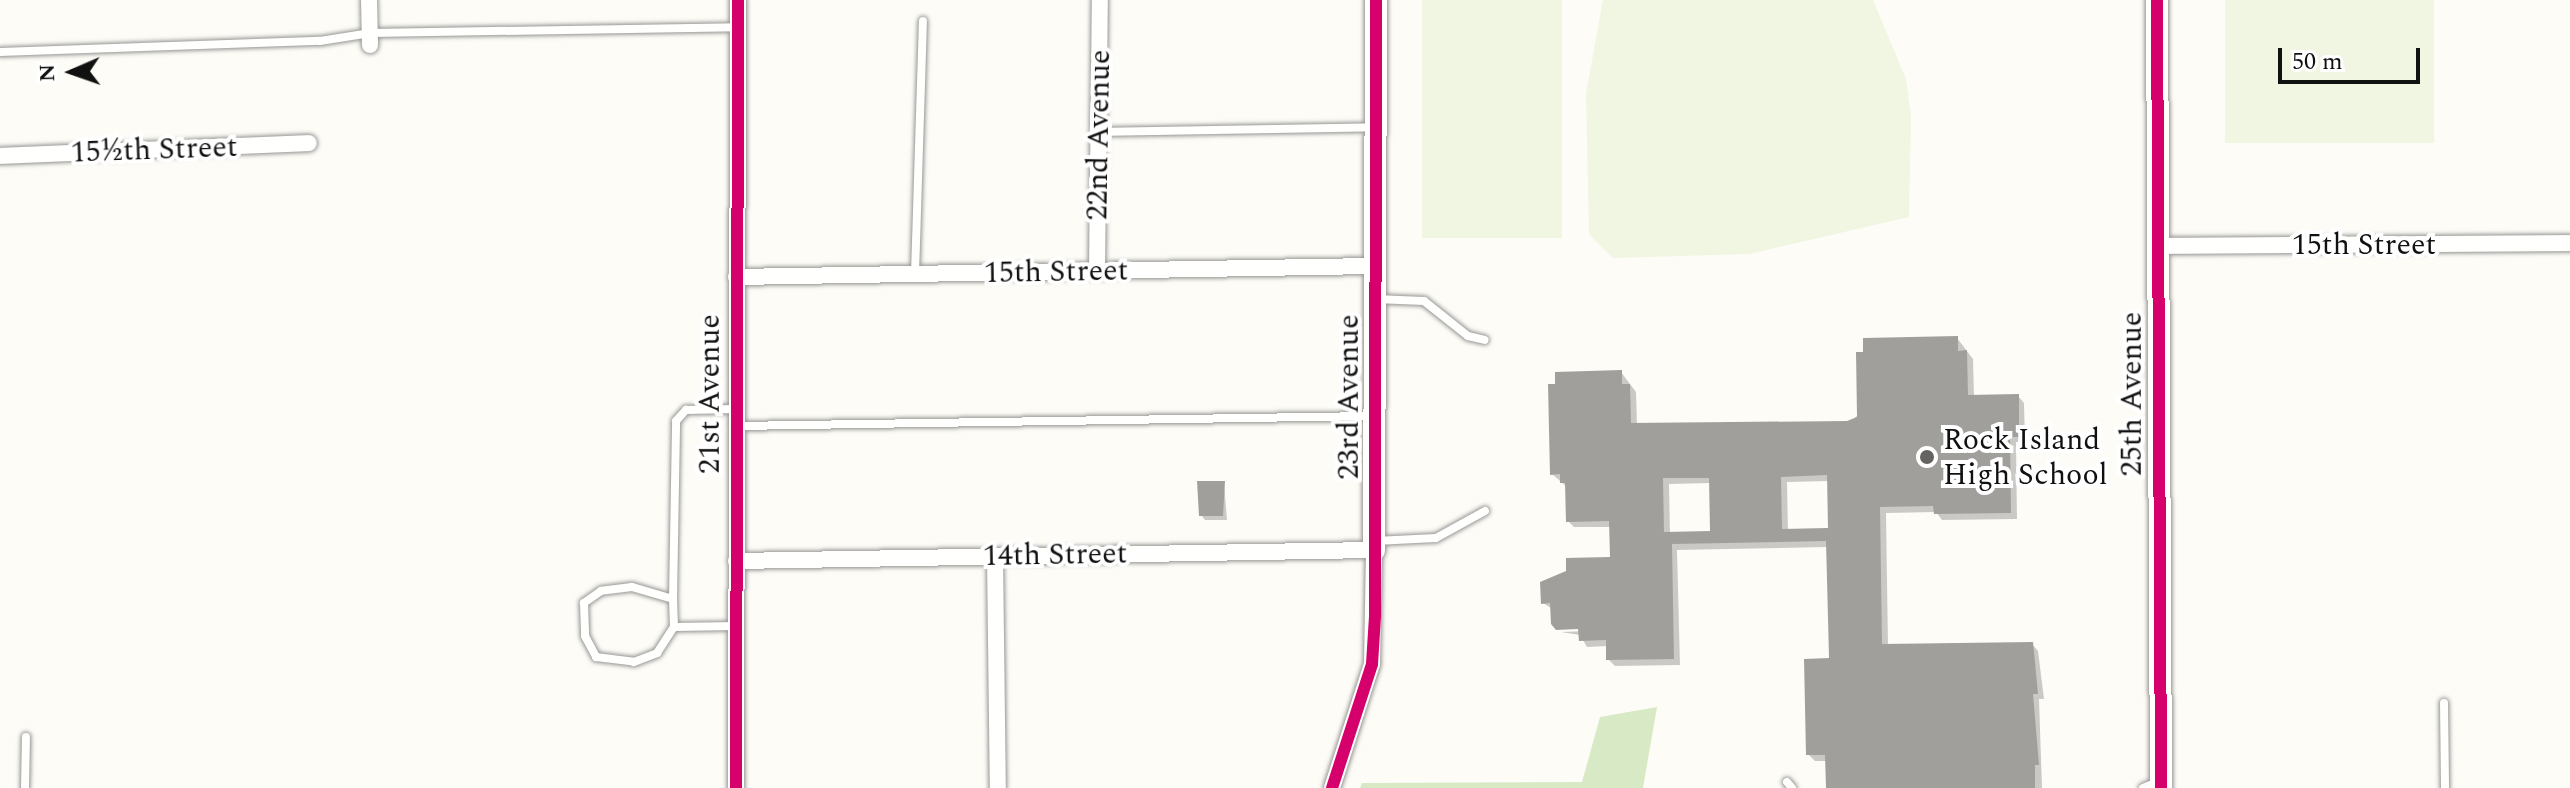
<!DOCTYPE html>
<meta charset="utf-8">
<style>
body{margin:0}
#map{position:relative;width:2570px;height:788px;overflow:hidden;background:#fdfcf7;font-family:Spectral,serif}
div>[style]{position:absolute}
[style*='--x']{left:calc(var(--x)*1px);top:calc(var(--y)*1px);width:calc(var(--w)*1px);rotate:calc(var(--a)*1deg)}
.forest>*{inset:0;background:#d8eac5}
.pitch>*{inset:0;background:#f0f6e1;transform-origin:0 0}
.shadow>*{inset:0;background:#0003}
.building>*{inset:0;background:#a19f9c}
.roads{filter:drop-shadow(0 0 2px #979795) drop-shadow(0 0 2px #979795)}
.service>*{height:8px;margin:-4px;padding:0 4px;transform-origin:4px;border-radius:4px;background:#fffffe}
.minor>*{height:16px;margin:-8px;padding:0 8px;transform-origin:8px;border-radius:8px;background:#fffffe}
.tertiary>*{height:22px;margin:-11px;padding:0 11px;transform-origin:11px;border-radius:11px;background:#fffffe}
.cycleway>*{height:12px;margin:-6px;padding:0 6px;transform-origin:6px;border-radius:6px;background:#d6006c}
.dots>*{width:22px;height:22px;translate:-50% -50%;box-sizing:border-box;border:4px solid #fff;border-radius:50%}
span{translate:-50% -50%;white-space:nowrap;text-align:center;line-height:1.15;-webkit-text-stroke:8px #fff;paint-order:stroke}
.street-label{font-size:30px;color:#111}
.poi-label{font-size:30px;color:#111}
.left{translate:0 -50%;text-align:left}
.north{position:absolute;left:32px;top:32px;width:80px;height:80px;-webkit-text-stroke:6px #fff;paint-order:stroke;rotate:268deg;font-size:22px;font-weight:700;line-height:32px;text-align:center;color:#111}
.north::after{content:'';display:block;margin:auto;width:28px;height:36px;background:#111;clip-path:polygon(50% 0,100% 100%,50% 72%,0 100%)}
.scale{position:absolute;left:2278px;top:48px;width:142px;height:36px;box-sizing:border-box;border:4px solid #111;border-top:0;padding-left:10px;font-size:24px;line-height:28px;white-space:nowrap;color:#111;-webkit-text-stroke:6px #fff;paint-order:stroke}
</style>
<div id="map">
<div class="forest">
<div style="clip-path:polygon(1657px 707px,1643px 788px,1360px 788px,1362px 783px,1582px 782px,1600px 717px)"></div>
</div>
<div class="pitch">
<div style="left:1422px;top:0;width:140px;height:238px"></div>
<div style="clip-path:polygon(1603px 0,1873px 0,1906px 79px,1911px 115px,1909px 217px,1749px 254px,1613px 258px,1589px 234px,1586px 93px)"></div>
<div style="left:2225px;top:0;width:209px;height:143px"></div>
</div>
<div class="shadow">
<div style="clip-path:polygon(evenodd,1957px 338px,1973px 359px,1974px 397px,2018px 396px,2024px 403px,2025px 442px,2016px 442px,2017px 519px,1942px 520px,1936px 512px,1886px 513px,1888px 646px,2032px 644px,2038px 651px,2044px 699px,2039px 699px,2042px 788px,1828px 788px,1827px 761px,1815px 761px,1808px 754px,1831px 660px,1828px 547px,1677px 550px,1680px 665px,1615px 666px,1608px 659px,1608px 646px,1587px 647px,1580px 635px,1561px 632px,1588px 631px,1543px 603px,1612px 559px,1611px 527px,1574px 527px,1568px 521px,1567px 487px,1552px 474px,1621px 372px,1636px 392px,1637px 425px,1848px 423px,1957px 338px,1829px 481px,1830px 530px,1788px 531px,1787px 482px,1829px 481px,1957px 338px,1711px 483px,1712px 533px,1670px 534px,1669px 484px,1711px 483px)"></div>
<div style="clip-path:polygon(1224px 483px,1227px 520px,1205px 520px,1201px 515px)"></div>
</div>
<div class="building">
<div style="clip-path:polygon(evenodd,1958px 336px,1958px 351px,1967px 350px,1968px 395px,2019px 394px,2019px 437px,2010px 437px,2011px 513px,1934px 514px,1933px 506px,1880px 507px,1882px 644px,2033px 642px,2038px 694px,2033px 694px,2039px 765px,2035px 765px,2035px 788px,1826px 788px,1825px 755px,1806px 755px,1804px 659px,1829px 658px,1826px 541px,1672px 544px,1674px 659px,1606px 660px,1606px 640px,1579px 641px,1578px 629px,1556px 630px,1551px 624px,1550px 603px,1541px 604px,1540px 582px,1566px 571px,1566px 558px,1610px 557px,1609px 521px,1566px 522px,1565px 483px,1560px 483px,1560px 474px,1550px 475px,1548px 384px,1555px 384px,1555px 372px,1622px 370px,1622px 384px,1630px 384px,1631px 423px,1847px 421px,1857px 417px,1856px 352px,1863px 352px,1863px 338px,1958px 336px,1827px 475px,1828px 528px,1782px 529px,1781px 477px,1827px 475px,1958px 336px,1663px 478px,1709px 478px,1710px 531px,1664px 532px,1663px 478px)"></div>
<div style="clip-path:polygon(1197px 481px,1225px 481px,1223px 516px,1199px 516px)"></div>
</div>
<div class="roads">
<div class="service">
<div style="--x:0;--y:52;--w:320;--a:-2"></div>
<div style="--x:320;--y:41;--w:51;--a:-9.1"></div>
<div style="--x:370;--y:33;--w:368;--a:-0.9"></div>
<div style="--x:1099;--y:132;--w:275;--a:-1"></div>
<div style="--x:915;--y:274;--w:253;--a:-88.2"></div>
<div style="--x:1375;--y:299;--w:49;--a:2.3"></div>
<div style="--x:1424;--y:301;--w:56;--a:38.5"></div>
<div style="--x:1468;--y:336;--w:17;--a:13"></div>
<div style="--x:736;--y:426;--w:638;--a:-0.9"></div>
<div style="--x:1375;--y:541;--w:61;--a:-2.8"></div>
<div style="--x:1436;--y:538;--w:56;--a:-28.9"></div>
<div style="--x:673;--y:599;--w:43;--a:-163.7"></div>
<div style="--x:632;--y:587;--w:31;--a:173"></div>
<div style="--x:601;--y:591;--w:21;--a:145"></div>
<div style="--x:584;--y:603;--w:33;--a:88"></div>
<div style="--x:585;--y:636;--w:24;--a:62"></div>
<div style="--x:596;--y:657;--w:38;--a:7"></div>
<div style="--x:634;--y:662;--w:25;--a:-21"></div>
<div style="--x:657;--y:653;--w:31;--a:-57"></div>
<div style="--x:736;--y:626;--w:62;--a:179.1"></div>
<div style="--x:674;--y:627;--w:28;--a:-92"></div>
<div style="--x:673;--y:599;--w:178;--a:-89"></div>
<div style="--x:676;--y:421;--w:15;--a:-48"></div>
<div style="--x:686;--y:410;--w:50;--a:-1.1"></div>
<div style="--x:2444;--y:703;--w:85;--a:89.3"></div>
<div style="--x:1787;--y:782;--w:8;--a:50"></div>
<div style="--x:25;--y:788;--w:51;--a:-88.9"></div>
<div style="--x:2143;--y:788;--w:18;--a:-22"></div>
</div>
<div class="minor">
<div style="--x:369;--y:0;--w:45;--a:88.7"></div>
<div style="--x:0;--y:156;--w:309;--a:-2.4"></div>
<div style="--x:2159;--y:246;--w:411;--a:-0.4"></div>
<div style="--x:1097;--y:271;--w:271;--a:-89.4"></div>
<div style="--x:736;--y:277;--w:639;--a:-0.99"></div>
<div style="--x:995;--y:557;--w:231;--a:89.3"></div>
<div style="--x:736;--y:561;--w:638;--a:-0.99"></div>
<div style="--x:1374;--y:550;--w:114;--a:91"></div>
<div style="--x:1372;--y:664;--w:130;--a:107.9"></div>
<div style="--x:736;--y:788;--w:788;--a:-89.85"></div>
</div>
<div class="tertiary">
<div style="--x:2157;--y:0;--w:788;--a:89.71"></div>
<div style="--x:1374;--y:550;--w:550;--a:-89.79"></div>
</div>
</div>
<div class="cycleway">
<div style="--x:2157;--y:0;--w:788;--a:89.71"></div>
<div style="--x:736;--y:788;--w:788;--a:-89.85"></div>
<div style="--x:1332;--y:788;--w:130;--a:-72.1"></div>
<div style="--x:1372;--y:664;--w:48;--a:-86.4"></div>
<div style="--x:1375;--y:616;--w:616;--a:-89.91"></div>
</div>
<div class="dots">
<div style="left:1927px;top:457px;background:#646362"></div>
</div>
<div class="street-label">
<span style="left:1099px;top:135px;rotate:-89deg">22nd Avenue</span>
<span style="left:154px;top:150px;rotate:-2deg">15½th Street</span>
<span style="left:2364px;top:245px">15th Street</span>
<span style="left:1056px;top:272px;rotate:-1deg">15th Street</span>
<span style="left:710px;top:394px;rotate:-90deg">21st Avenue</span>
<span style="left:2132px;top:394px;rotate:-90deg">25th Avenue</span>
<span style="left:1349px;top:397px;rotate:-90deg">23rd Avenue</span>
<span style="left:1055px;top:555px;rotate:-1deg">14th Street</span>
</div>
<div class="poi-label">
<span class="left" style="left:1943px;top:457px">Rock Island<br>High School</span>
</div>
<div class="north">N</div>
<div class="scale">50 m</div>
</div>
